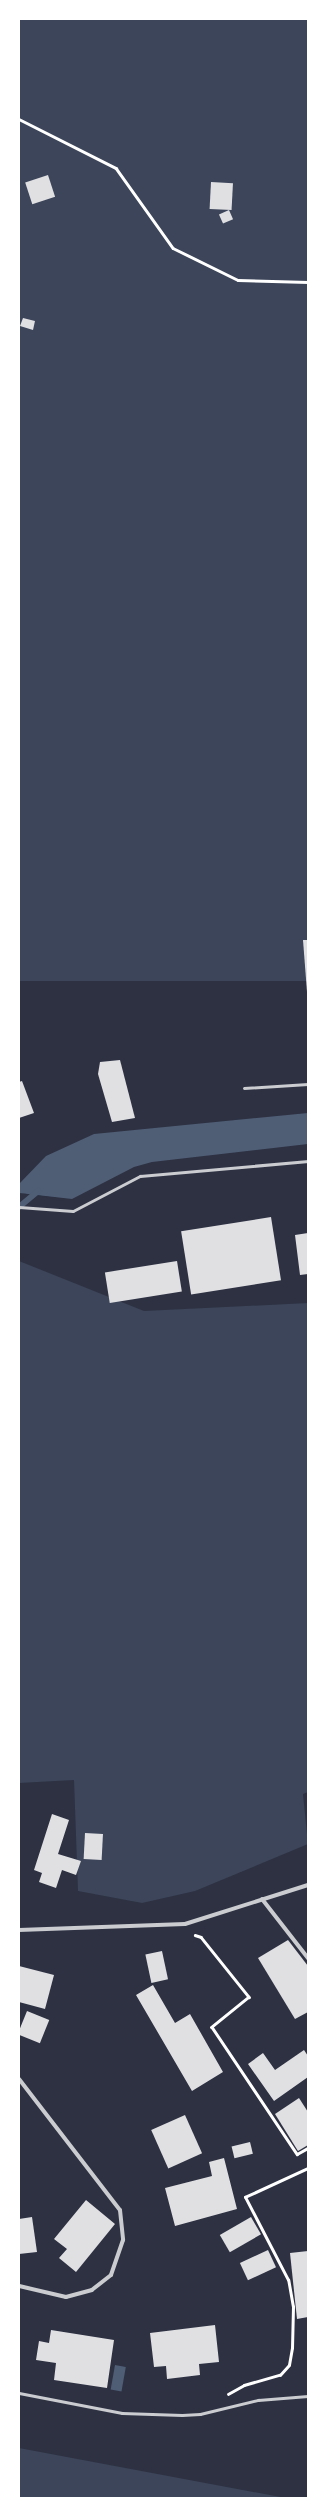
<!DOCTYPE html>
<style>
body{margin:0}
#map{position:relative;width:327px;height:2517px;overflow:hidden;background:#2d3142;font-family:"Libre Baskerville",serif}
div>[style]{position:absolute}
[style*='--x']{left:calc(var(--x)*1px);top:calc(var(--y)*1px);width:calc(var(--w)*1px);rotate:calc(var(--a)*1deg)}
.green>*{inset:0;background:#3c4559;transform-origin:0 0}
.water>*{inset:0;background:#4f5d75;transform-origin:0 0}
.pier>*{inset:0;background:#2d3142}
.stream>*{height:6px;margin:-3px;padding:0 3px;transform-origin:3px;border-radius:3px;background:#4f5d75}
.building>*{inset:0;background:#e0e0e3;transform-origin:0 0}
.path>*{height:2.5px;margin:-1.25px;padding:0 1.25px;transform-origin:1.25px;border-radius:1.25px;background:#fff}
.service>*{height:3px;margin:-1.5px;padding:0 1.5px;transform-origin:1.5px;border-radius:1.5px;background:#caccd0}
.minor>*{height:4px;margin:-2px;padding:0 2px;transform-origin:2px;border-radius:2px;background:#caccd0}
span{translate:-50% -50%;white-space:nowrap;text-align:center;line-height:1.15;-webkit-text-stroke:4px #fff;paint-order:stroke}
.frame{position:absolute;inset:0;border:20px solid #fff;pointer-events:none}
</style>
<div id="map">
<div class="green">
<div style="left:19px;top:19px;width:289px;height:962px"></div>
<div style="clip-path:polygon(19px 1261px,144px 1311px,308px 1303px,308px 1792px,303px 1794px,308px 1844px,195px 1891px,142px 1903px,78px 1891px,74px 1780px,19px 1783px)"></div>
<div style="clip-path:polygon(19px 2448px,286px 2498px,19px 2498px)"></div>
</div>
<div class="water">
<div style="clip-path:polygon(308px 1113px,308px 1144px,152px 1162px,134px 1167px,72px 1199px,19px 1193px,19px 1184px,46px 1156px,94px 1134px)"></div>
<div style="left:115px;top:2365px;width:11px;height:25px;rotate:10deg"></div>
</div>
<div class="pier">
<div style="clip-path:polygon(19px 1193px,65px 1199px,64px 1201px)"></div>
</div>
<div class="stream">
<div style="--x:19;--y:1207;--w:25;--a:-40"></div>
</div>
<div class="building">
<div style="left:48px;top:175px;width:23px;height:24px;rotate:72deg"></div>
<div style="left:211px;top:182px;width:22px;height:27px;rotate:3deg"></div>
<div style="left:229px;top:210px;width:10px;height:11px;rotate:66deg"></div>
<div style="clip-path:polygon(23px 318px,35px 321px,33px 330px,20px 326px)"></div>
<div style="clip-path:polygon(303px 940px,308px 940px,308px 992px,307px 992px)"></div>
<div style="clip-path:polygon(120px 1060px,135px 1118px,112px 1122px,98px 1074px,100px 1062px)"></div>
<div style="clip-path:polygon(22px 1081px,34px 1113px,19px 1118px,19px 1082px)"></div>
<div style="left:271px;top:1217px;width:64px;height:91px;rotate:81deg"></div>
<div style="clip-path:polygon(308px 1233px,308px 1274px,300px 1275px,295px 1235px)"></div>
<div style="left:177px;top:1261px;width:31px;height:73px;rotate:81deg"></div>
<div style="clip-path:polygon(52px 1814px,69px 1820px,58px 1854px,81px 1861px,76px 1875px,62px 1870px,56px 1888px,39px 1882px,42px 1873px,34px 1870px)"></div>
<div style="left:85px;top:1833px;width:18px;height:26px;rotate:3deg"></div>
<div style="clip-path:polygon(288px 1940px,308px 1966px,308px 2012px,295px 2019px,258px 1958px)"></div>
<div style="left:162px;top:1951px;width:29px;height:17px;rotate:78deg"></div>
<div style="clip-path:polygon(19px 1966px,54px 1975px,45px 2009px,19px 2002px)"></div>
<div style="clip-path:polygon(153px 1985px,175px 2023px,190px 2014px,223px 2072px,192px 2091px,136px 1995px)"></div>
<div style="left:27px;top:2011px;width:24px;height:25px;rotate:22deg"></div>
<div style="clip-path:polygon(304px 2050px,308px 2056px,308px 2077px,274px 2101px,248px 2064px,263px 2053px,275px 2070px)"></div>
<div style="clip-path:polygon(299px 2098px,308px 2112px,308px 2145px,298px 2151px,275px 2114px)"></div>
<div style="left:185px;top:2115px;width:42px;height:37px;rotate:66deg"></div>
<div style="left:250px;top:2142px;width:12px;height:19px;rotate:76deg"></div>
<div style="clip-path:polygon(224px 2158px,237px 2209px,175px 2226px,165px 2188px,212px 2176px,209px 2162px)"></div>
<div style="clip-path:polygon(86px 2200px,115px 2224px,76px 2272px,59px 2258px,67px 2249px,54px 2239px)"></div>
<div style="clip-path:polygon(32px 2217px,37px 2252px,19px 2254px,19px 2219px)"></div>
<div style="left:251px;top:2217px;width:20px;height:36px;rotate:60deg"></div>
<div style="left:268px;top:2250px;width:19px;height:31px;rotate:65deg"></div>
<div style="clip-path:polygon(308px 2251px,308px 2317px,297px 2319px,290px 2253px)"></div>
<div style="clip-path:polygon(215px 2325px,219px 2362px,199px 2364px,200px 2375px,167px 2379px,166px 2366px,154px 2367px,150px 2333px)"></div>
<div style="clip-path:polygon(51px 2330px,114px 2340px,107px 2388px,54px 2380px,56px 2363px,36px 2360px,39px 2341px,49px 2343px)"></div>
</div>
<div class="path">
<div style="--x:19;--y:119;--w:109;--a:26.8"></div>
<div style="--x:116;--y:168;--w:98;--a:54.5"></div>
<div style="--x:173;--y:248;--w:72;--a:26.2"></div>
<div style="--x:238;--y:280;--w:70;--a:1.6"></div>
<div style="--x:195;--y:1935;--w:6;--a:18"></div>
<div style="--x:201;--y:1937;--w:77;--a:51.3"></div>
<div style="--x:249;--y:1997;--w:48;--a:141"></div>
<div style="--x:212;--y:2027;--w:153;--a:56.2"></div>
<div style="--x:297;--y:2154;--w:13;--a:-29"></div>
<div style="--x:228;--y:2394;--w:18;--a:-29"></div>
<div style="--x:244;--y:2385;--w:37;--a:-16"></div>
<div style="--x:280;--y:2375;--w:13;--a:-48"></div>
<div style="--x:289;--y:2365;--w:17;--a:-80"></div>
<div style="--x:292;--y:2348;--w:41;--a:-88.6"></div>
<div style="--x:293;--y:2307;--w:27;--a:-100"></div>
<div style="--x:288;--y:2280;--w:93;--a:-117.4"></div>
<div style="--x:245;--y:2197;--w:69;--a:-24.7"></div>
</div>
<div class="service">
<div style="--x:244;--y:1088;--w:64;--a:-3.6"></div>
<div style="--x:19;--y:1207;--w:54;--a:4.2"></div>
<div style="--x:73;--y:1211;--w:76;--a:-27.6"></div>
<div style="--x:140;--y:1176;--w:169;--a:-5.1"></div>
<div style="--x:19;--y:2393;--w:105;--a:11"></div>
<div style="--x:122;--y:2413;--w:60;--a:1.9"></div>
<div style="--x:182;--y:2415;--w:18;--a:-3"></div>
<div style="--x:200;--y:2414;--w:60;--a:-13.6"></div>
<div style="--x:258;--y:2400;--w:50;--a:-4.6"></div>
</div>
<div class="minor">
<div style="--x:262;--y:1899;--w:75;--a:52.1"></div>
<div style="--x:19;--y:1930;--w:166;--a:-2.1"></div>
<div style="--x:185;--y:1924;--w:129;--a:-17.6"></div>
<div style="--x:19;--y:2079;--w:165;--a:52.4"></div>
<div style="--x:120;--y:2210;--w:30;--a:84"></div>
<div style="--x:123;--y:2240;--w:37;--a:109"></div>
<div style="--x:111;--y:2275;--w:24;--a:142"></div>
<div style="--x:92;--y:2290;--w:27;--a:165"></div>
<div style="--x:66;--y:2297;--w:48;--a:-166.8"></div>
</div>
<div class="frame"></div>
</div>
